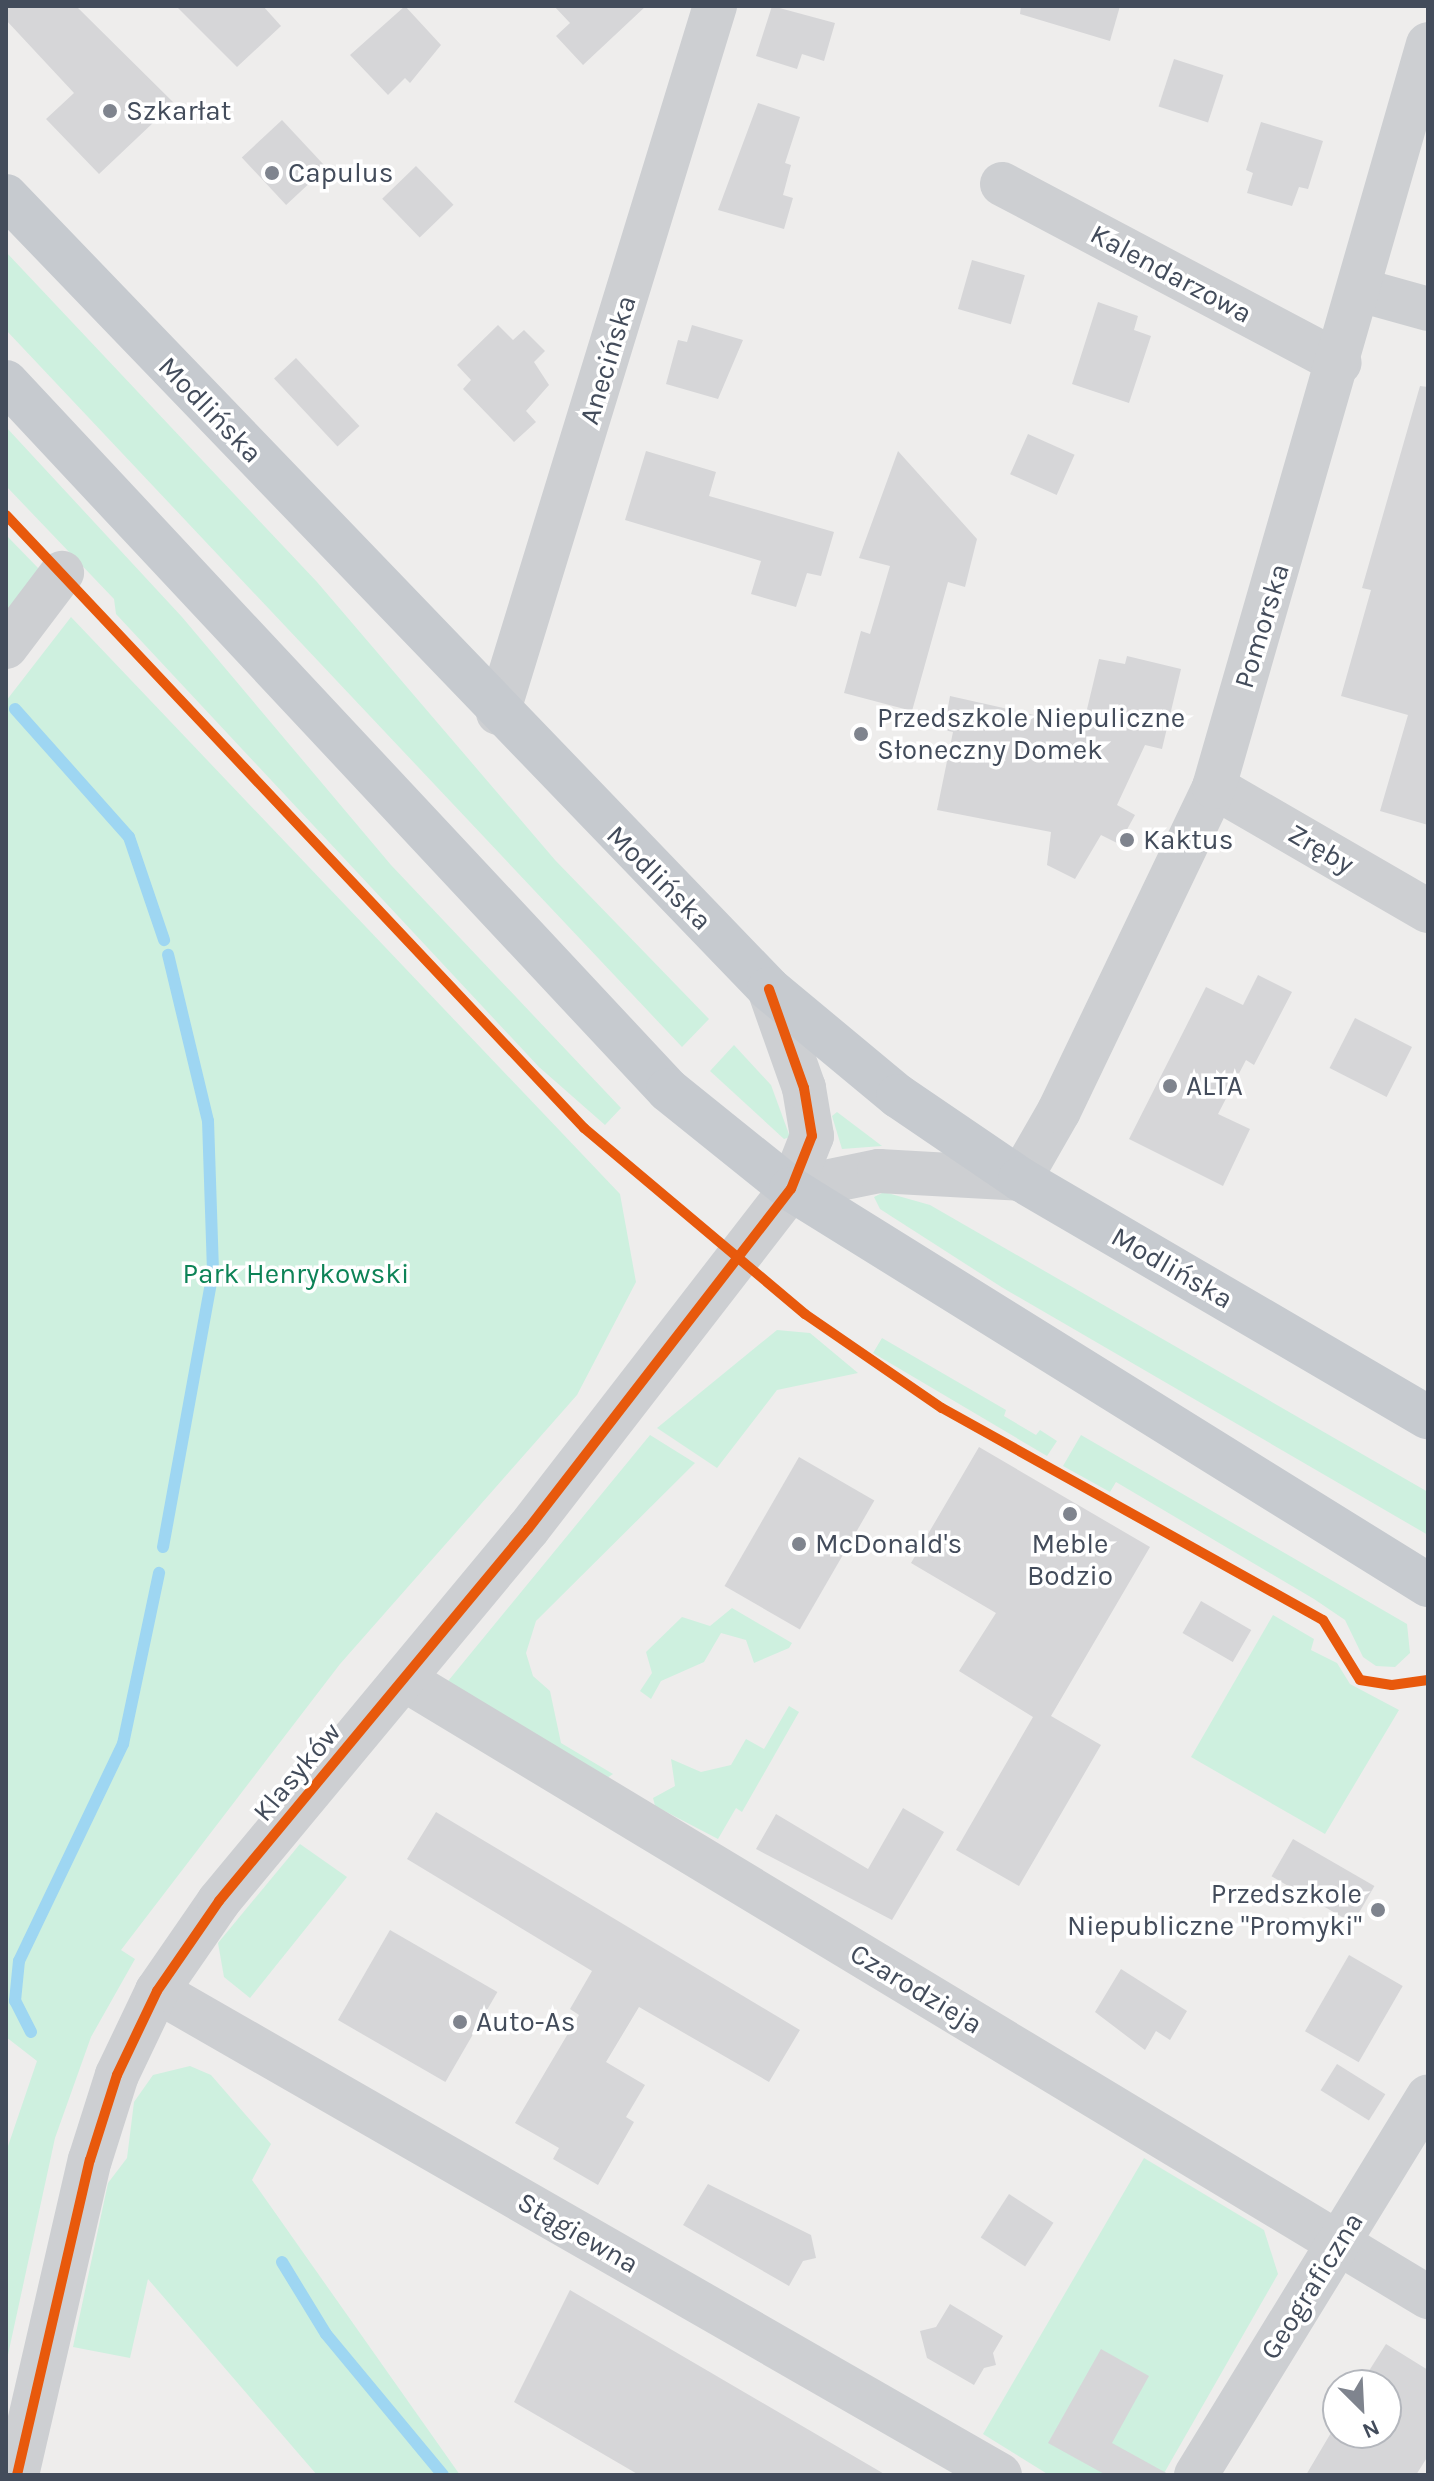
<!DOCTYPE html>
<meta charset="utf-8">
<style>
body{margin:0}
#map{position:relative;width:1434px;height:2481px;overflow:hidden;background:#eeedec;font-family:Karla,sans-serif}
div>[style]{position:absolute}
[style*='--x']{left:calc(var(--x)*1px);top:calc(var(--y)*1px);width:calc(var(--w)*1px);rotate:calc(var(--a)*1deg)}
.green>*{inset:0;background:#cef0df}
.stream>*{height:12px;margin:-6px;padding:0 6px;transform-origin:6px;border-radius:6px;background:#9ed6f2}
.building>*{inset:0;background:#d6d6d8;transform-origin:0 0}
.minor>*{height:44px;margin:-22px;padding:0 22px;transform-origin:22px;border-radius:22px;background:#cdcfd2}
.major>*{height:44px;margin:-22px;padding:0 22px;transform-origin:22px;border-radius:22px;background:#c6cacf}
.cycleway>*{height:10px;margin:-5px;padding:0 5px;transform-origin:5px;border-radius:5px;background:#e8590c}
.dots>*{width:22px;height:22px;translate:-50% -50%;box-sizing:border-box;border:4px solid #fff;border-radius:50%}
span{translate:-50% -50%;white-space:nowrap;text-align:center;line-height:1.15;-webkit-text-stroke:7px #fff;paint-order:stroke}
.poi-label{font-size:28px;color:#434c5b}
.left{translate:0 -50%;text-align:left}
.right{translate:-100% -50%;text-align:right}
.street-label{font-size:28px;color:#434c5b}
.park-label{font-size:28px;color:#0d8357}
.frame{position:absolute;inset:0;border:8px solid #434c5b;pointer-events:none}
.north{position:absolute;left:1322px;top:2369px;width:80px;height:80px;box-sizing:border-box;background:#fff;border:2px solid #b4b7bd;border-radius:50%;rotate:156deg;font-size:22px;font-weight:700;line-height:32px;text-align:center;color:#434c5b}
.north::after{content:'';display:block;margin:auto;width:28px;height:36px;background:#7f848e;clip-path:polygon(50% 0,100% 100%,50% 72%,0 100%)}
</style>
<div id="map">
<div class="green">
<div style="clip-path:polygon(6px 252px,317px 582px,555px 860px,709px 1019px,682px 1047px,6px 330px)"></div>
<div style="clip-path:polygon(6px 427px,182px 617px,391px 865px,621px 1108px,605px 1125px,539px 1067px,116px 614px,114px 599px,6px 486px)"></div>
<div style="clip-path:polygon(6px 535px,40px 570px,6px 614px)"></div>
<div style="clip-path:polygon(71px 617px,620px 1194px,636px 1282px,577px 1395px,340px 1664px,121px 1950px,135px 1959px,91px 2037px,55px 2138px,6px 2364px,6px 2152px,37px 2061px,6px 2037px,6px 701px)"></div>
<div style="clip-path:polygon(734px 1045px,771px 1085px,790px 1137px,784px 1139px,710px 1071px)"></div>
<div style="clip-path:polygon(837px 1112px,882px 1146px,842px 1149px,832px 1116px)"></div>
<div style="clip-path:polygon(884px 1192px,930px 1205px,1428px 1492px,1428px 1535px,1003px 1288px,880px 1209px,874px 1197px)"></div>
<div style="clip-path:polygon(777px 1330px,810px 1333px,858px 1373px,777px 1390px,717px 1468px,657px 1428px)"></div>
<div style="clip-path:polygon(882px 1338px,1006px 1410px,1004px 1416px,1036px 1435px,1040px 1430px,1057px 1441px,1047px 1456px,873px 1353px)"></div>
<div style="clip-path:polygon(650px 1435px,695px 1463px,536px 1621px,526px 1653px,533px 1676px,550px 1691px,561px 1743px,613px 1774px,607px 1778px,444px 1686px)"></div>
<div style="clip-path:polygon(1081px 1435px,1407px 1624px,1410px 1653px,1395px 1667px,1376px 1666px,1363px 1657px,1345px 1620px,1314px 1599px,1116px 1482px,1110px 1492px,1063px 1466px)"></div>
<div style="clip-path:polygon(732px 1608px,792px 1643px,789px 1648px,754px 1663px,746px 1640px,721px 1633px,704px 1662px,661px 1681px,651px 1699px,640px 1691px,652px 1673px,646px 1652px,682px 1617px,710px 1626px)"></div>
<div style="clip-path:polygon(1273px 1615px,1314px 1639px,1311px 1650px,1337px 1663px,1350px 1684px,1399px 1710px,1325px 1834px,1191px 1757px)"></div>
<div style="clip-path:polygon(789px 1706px,799px 1712px,742px 1812px,736px 1808px,718px 1839px,655px 1806px,653px 1798px,675px 1786px,671px 1759px,701px 1772px,731px 1765px,746px 1739px,764px 1749px)"></div>
<div style="clip-path:polygon(300px 1844px,347px 1877px,250px 1998px,224px 1977px,218px 1943px)"></div>
<div style="clip-path:polygon(190px 2066px,211px 2075px,271px 2144px,252px 2180px,460px 2475px,317px 2475px,148px 2279px,130px 2358px,73px 2347px,108px 2183px,127px 2158px,134px 2102px,153px 2075px)"></div>
<div style="clip-path:polygon(1144px 2158px,1264px 2230px,1278px 2274px,1163px 2475px,1049px 2475px,983px 2434px)"></div>
</div>
<div class="stream">
<div style="--x:15;--y:709;--w:171;--a:48.3"></div>
<div style="--x:129;--y:837;--w:109;--a:71.2"></div>
<div style="--x:163;--y:1547;--w:280;--a:-79.7"></div>
<div style="--x:213;--y:1271;--w:150;--a:-91.9"></div>
<div style="--x:208;--y:1121;--w:171;--a:-103.5"></div>
<div style="--x:31;--y:2032;--w:35;--a:-117"></div>
<div style="--x:15;--y:2001;--w:40;--a:-84.3"></div>
<div style="--x:19;--y:1961;--w:241;--a:-64.4"></div>
<div style="--x:123;--y:1744;--w:175;--a:-78.1"></div>
<div style="--x:282;--y:2262;--w:84;--a:58.6"></div>
<div style="--x:326;--y:2334;--w:183;--a:50.3"></div>
</div>
<div class="building">
<div style="clip-path:polygon(6px 6px,76px 6px,174px 103px,99px 174px,46px 119px,74px 93px,6px 20px)"></div>
<div style="clip-path:polygon(176px 6px,263px 6px,281px 26px,237px 67px)"></div>
<div style="clip-path:polygon(405px 6px,441px 45px,410px 83px,405px 78px,388px 95px,350px 55px)"></div>
<div style="clip-path:polygon(554px 6px,646px 6px,583px 65px,556px 36px,570px 23px)"></div>
<div style="clip-path:polygon(772px 6px,835px 23px,824px 61px,802px 54px,797px 69px,756px 56px)"></div>
<div style="clip-path:polygon(1021px 6px,1120px 6px,1110px 41px,1020px 14px)"></div>
<div style="left:1174px;top:59px;width:52px;height:50px;rotate:18deg"></div>
<div style="clip-path:polygon(758px 103px,800px 117px,785px 163px,791px 165px,783px 195px,793px 198px,784px 229px,718px 210px)"></div>
<div style="left:282px;top:120px;width:65px;height:55px;rotate:47deg"></div>
<div style="clip-path:polygon(1261px 122px,1323px 141px,1308px 189px,1299px 187px,1292px 206px,1247px 193px,1253px 173px,1246px 170px)"></div>
<div style="left:416px;top:166px;width:54px;height:47px;rotate:46deg"></div>
<div style="left:972px;top:260px;width:55px;height:51px;rotate:16deg"></div>
<div style="clip-path:polygon(1098px 302px,1138px 316px,1134px 330px,1151px 336px,1129px 403px,1072px 384px)"></div>
<div style="clip-path:polygon(498px 325px,513px 340px,524px 330px,545px 351px,534px 362px,549px 385px,526px 411px,536px 422px,514px 442px,463px 389px,471px 380px,457px 365px)"></div>
<div style="clip-path:polygon(692px 325px,743px 340px,718px 399px,666px 384px,678px 340px,687px 342px)"></div>
<div style="left:296px;top:358px;width:93px;height:30px;rotate:47deg"></div>
<div style="clip-path:polygon(1420px 386px,1428px 387px,1428px 825px,1380px 811px,1408px 715px,1341px 696px,1371px 590px,1362px 588px)"></div>
<div style="left:1028px;top:434px;width:51px;height:44px;rotate:24deg"></div>
<div style="clip-path:polygon(646px 451px,716px 472px,709px 496px,834px 532px,821px 576px,807px 573px,796px 607px,751px 594px,761px 561px,625px 520px)"></div>
<div style="clip-path:polygon(898px 451px,977px 539px,965px 587px,948px 582px,912px 711px,844px 693px,861px 631px,870px 634px,890px 566px,859px 558px)"></div>
<div style="clip-path:polygon(1127px 656px,1181px 669px,1162px 749px,1145px 745px,1117px 805px,1135px 815px,1119px 844px,1101px 835px,1075px 879px,1047px 865px,1051px 832px,937px 810px,953px 732px,944px 730px,950px 696px,1083px 726px,1099px 659px,1125px 664px)"></div>
<div style="clip-path:polygon(1258px 975px,1292px 992px,1254px 1065px,1246px 1060px,1218px 1114px,1250px 1129px,1223px 1186px,1129px 1139px,1206px 987px,1243px 1005px)"></div>
<div style="left:1355px;top:1018px;width:64px;height:56px;rotate:27deg"></div>
<div style="clip-path:polygon(979px 1447px,1150px 1547px,1051px 1716px,1101px 1745px,1019px 1886px,956px 1850px,1033px 1717px,959px 1671px,996px 1613px,911px 1563px)"></div>
<div style="left:799px;top:1457px;width:87px;height:149px;rotate:30deg"></div>
<div style="left:1201px;top:1601px;width:58px;height:37px;rotate:30deg"></div>
<div style="clip-path:polygon(903px 1808px,944px 1832px,892px 1920px,756px 1849px,776px 1814px,868px 1869px)"></div>
<div style="clip-path:polygon(436px 1812px,800px 2030px,769px 2082px,639px 2007px,606px 2062px,645px 2085px,626px 2117px,634px 2122px,598px 2185px,553px 2159px,559px 2148px,515px 2123px,579px 2015px,570px 2009px,592px 1971px,407px 1859px)"></div>
<div style="left:1293px;top:1839px;width:94px;height:43px;rotate:30deg"></div>
<div style="left:390px;top:1930px;width:124px;height:104px;rotate:30deg"></div>
<div style="left:1349px;top:1955px;width:62px;height:88px;rotate:30deg"></div>
<div style="clip-path:polygon(1121px 1969px,1187px 2011px,1170px 2040px,1156px 2031px,1145px 2050px,1095px 2012px)"></div>
<div style="left:1337px;top:2064px;width:57px;height:31px;rotate:32deg"></div>
<div style="clip-path:polygon(708px 2184px,811px 2235px,816px 2258px,803px 2261px,789px 2286px,683px 2225px)"></div>
<div style="left:1009px;top:2194px;width:53px;height:52px;rotate:33deg"></div>
<div style="clip-path:polygon(570px 2290px,667px 2347px,886px 2475px,639px 2475px,514px 2402px)"></div>
<div style="clip-path:polygon(950px 2304px,1003px 2336px,993px 2353px,996px 2365px,984px 2368px,974px 2385px,927px 2358px,920px 2331px,936px 2327px)"></div>
<div style="clip-path:polygon(1386px 2344px,1428px 2370px,1428px 2456px,1416px 2475px,1306px 2475px,1338px 2421px,1338px 2433px,1386px 2433px,1386px 2385px,1360px 2385px)"></div>
<div style="clip-path:polygon(1101px 2349px,1149px 2376px,1112px 2443px,1170px 2475px,1106px 2475px,1048px 2443px)"></div>
</div>
<div class="minor">
<div style="--x:1002;--y:184;--w:382;--a:27.9"></div>
<div style="--x:1360;--y:290;--w:71;--a:15.6"></div>
<div style="--x:6;--y:647;--w:93;--a:-52.9"></div>
<div style="--x:498;--y:713;--w:740;--a:-72.94"></div>
<div style="--x:1214;--y:787;--w:247;--a:30.1"></div>
<div style="--x:791;--y:1189;--w:90;--a:-11.6"></div>
<div style="--x:879;--y:1171;--w:141;--a:3.2"></div>
<div style="--x:1020;--y:1179;--w:78;--a:-60.2"></div>
<div style="--x:1059;--y:1111;--w:359;--a:-64.4"></div>
<div style="--x:1214;--y:787;--w:773;--a:-73.93"></div>
<div style="--x:405;--y:1680;--w:1195;--a:31.1"></div>
<div style="--x:157;--y:1991;--w:972;--a:29.86"></div>
<div style="--x:17;--y:2475;--w:323;--a:-77"></div>
<div style="--x:90;--y:2160;--w:89;--a:-72.4"></div>
<div style="--x:117;--y:2075;--w:93;--a:-64.5"></div>
<div style="--x:157;--y:1991;--w:109;--a:-55.4"></div>
<div style="--x:219;--y:1901;--w:484;--a:-50.3"></div>
<div style="--x:528;--y:1529;--w:430;--a:-52.3"></div>
<div style="--x:791;--y:1189;--w:57;--a:-68.4"></div>
<div style="--x:812;--y:1136;--w:49;--a:-99.5"></div>
<div style="--x:804;--y:1088;--w:105;--a:-109.5"></div>
<div style="--x:1196;--y:2475;--w:444;--a:-58.5"></div>
</div>
<div class="major">
<div style="--x:6;--y:196;--w:1100;--a:46.1"></div>
<div style="--x:769;--y:989;--w:168;--a:39.7"></div>
<div style="--x:898;--y:1096;--w:148;--a:34.2"></div>
<div style="--x:1020;--y:1179;--w:472;--a:30.3"></div>
<div style="--x:6;--y:382;--w:969;--a:46.92"></div>
<div style="--x:668;--y:1090;--w:158;--a:38.8"></div>
<div style="--x:791;--y:1189;--w:750;--a:31.87"></div>
</div>
<div class="cycleway">
<div style="--x:6;--y:515;--w:843;--a:46.68"></div>
<div style="--x:584;--y:1128;--w:289;--a:40.1"></div>
<div style="--x:805;--y:1314;--w:166;--a:34.5"></div>
<div style="--x:942;--y:1408;--w:436;--a:29.1"></div>
<div style="--x:1323;--y:1620;--w:70;--a:58.3"></div>
<div style="--x:1360;--y:1680;--w:32;--a:9"></div>
<div style="--x:1392;--y:1685;--w:36;--a:-8"></div>
<div style="--x:17;--y:2475;--w:323;--a:-77"></div>
<div style="--x:90;--y:2160;--w:89;--a:-72.4"></div>
<div style="--x:117;--y:2075;--w:93;--a:-64.5"></div>
<div style="--x:157;--y:1991;--w:109;--a:-55.4"></div>
<div style="--x:219;--y:1901;--w:484;--a:-50.3"></div>
<div style="--x:528;--y:1529;--w:430;--a:-52.3"></div>
<div style="--x:791;--y:1189;--w:57;--a:-68.4"></div>
<div style="--x:812;--y:1136;--w:49;--a:-99.5"></div>
<div style="--x:804;--y:1088;--w:105;--a:-109.5"></div>
</div>
<div class="dots">
<div style="left:110px;top:111px;background:#7f848e"></div>
<div style="left:272px;top:173px;background:#7f848e"></div>
<div style="left:861px;top:734px;background:#7f848e"></div>
<div style="left:1127px;top:840px;background:#7f848e"></div>
<div style="left:1170px;top:1086px;background:#7f848e"></div>
<div style="left:1070px;top:1514px;background:#7f848e"></div>
<div style="left:799px;top:1544px;background:#7f848e"></div>
<div style="left:1378px;top:1910px;background:#7f848e"></div>
<div style="left:460px;top:2022px;background:#7f848e"></div>
</div>
<div class="poi-label">
<span class="left" style="left:126px;top:111px">Szkarłat</span>
<span class="left" style="left:288px;top:173px">Capulus</span>
<span class="left" style="left:877px;top:734px">Przedszkole Niepuliczne<br>Słoneczny Domek</span>
<span class="left" style="left:1143px;top:840px">Kaktus</span>
<span class="left" style="left:1186px;top:1086px">ALTA</span>
<span class="left" style="left:815px;top:1544px">McDonald's</span>
<span style="left:1070px;top:1560px">Meble<br>Bodzio</span>
<span class="right" style="left:1362px;top:1910px">Przedszkole<br>Niepubliczne "Promyki"</span>
<span class="left" style="left:476px;top:2022px">Auto-As</span>
</div>
<div class="street-label">
<span style="left:1171px;top:274px;rotate:28deg">Kalendarzowa</span>
<span style="left:608px;top:360px;rotate:-73deg">Anecińska</span>
<span style="left:210px;top:410px;rotate:46deg">Modlińska</span>
<span style="left:1262px;top:626px;rotate:-73deg">Pomorska</span>
<span style="left:1321px;top:849px;rotate:30deg">Zręby</span>
<span style="left:659px;top:878px;rotate:45deg">Modlińska</span>
<span style="left:1172px;top:1268px;rotate:30deg">Modlińska</span>
<span style="left:297px;top:1772px;rotate:-50deg">Klasyków</span>
<span style="left:916px;top:1989px;rotate:31deg">Czarodzieja</span>
<span style="left:578px;top:2233px;rotate:30deg">Stągiewna</span>
<span style="left:1312px;top:2286px;rotate:-58deg">Geograficzna</span>
</div>
<div class="park-label">
<span style="left:296px;top:1274px">Park Henrykowski</span>
</div>
<div class="frame"></div>
<div class="north">N</div>
</div>
